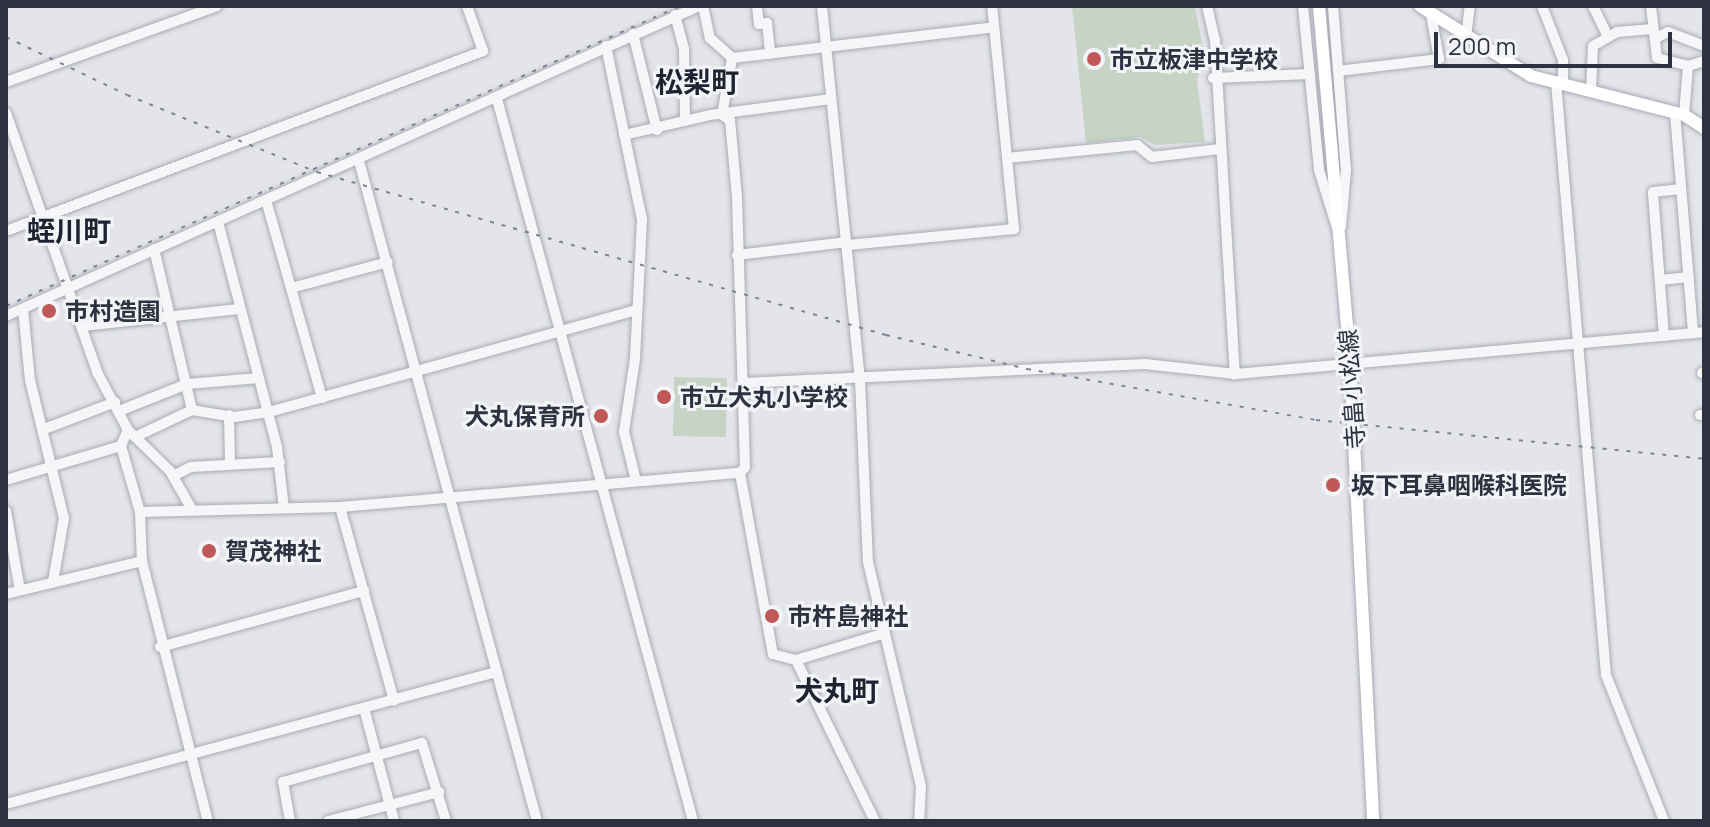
<!DOCTYPE html>
<meta charset="utf-8">
<style>
body{margin:0}
#map{position:relative;width:1710px;height:827px;overflow:hidden;background:#e3e5ea;font-family:Manrope,"Noto Sans JP",sans-serif}
div>[style]{position:absolute}
[style*='--x']{left:calc(var(--x)*1px);top:calc(var(--y)*1px);width:calc(var(--w)*1px);rotate:calc(var(--a)*1deg)}
.green>*{inset:0;background:#c7d3c5;transform-origin:0 0}
.roads{filter:drop-shadow(0 0 2px #a9abb4) drop-shadow(0 0 2px #a9abb4)}
.minor>*{height:10px;margin:-5px;padding:0 5px;transform-origin:5px;border-radius:5px;background:#f6f6f9}
.major>*{height:12px;margin:-6px;padding:0 6px;transform-origin:6px;border-radius:6px;background:#fff}
.rail>*{height:2px;margin-top:-1px;transform-origin:0;background:repeating-linear-gradient(90deg,#7e8392 0 4px,transparent 0 12px)}
.dots>*{width:22px;height:22px;translate:-50% -50%;box-sizing:border-box;border:4px solid #f3f4f7;border-radius:50%}
span{translate:-50% -50%;white-space:nowrap;text-align:center;line-height:1.15;-webkit-text-stroke:6px #f3f4f7;paint-order:stroke}
.poi-label{font-size:24px;color:#2d3140;font-weight:700}
.left{translate:0 -50%;text-align:left}
.right{translate:-100% -50%;text-align:right}
.street-label{font-size:24px;color:#2d3140}
.quarter-label{font-size:28px;color:#1f2231;font-weight:700}
.frame{position:absolute;inset:0;border:8px solid #2d3140;pointer-events:none}
.scale{position:absolute;left:1434px;top:32px;width:238px;height:36px;box-sizing:border-box;border:4px solid #2d3140;border-top:0;padding-left:10px;font-size:24px;line-height:28px;white-space:nowrap;color:#2d3140;-webkit-text-stroke:6px #f3f4f7;paint-order:stroke}
</style>
<div id="map">
<div class="green">
<div style="clip-path:polygon(1072px 6px,1195px 6px,1204px 54px,1197px 80px,1205px 142px,1155px 145px,1141px 137px,1086px 143px)"></div>
<div style="left:674px;top:377px;width:53px;height:59px;rotate:1deg"></div>
</div>
<div class="roads">
<div class="minor">
<div style="--x:703;--y:6;--w:33;--a:78"></div>
<div style="--x:710;--y:38;--w:30;--a:42"></div>
<div style="--x:732;--y:58;--w:264;--a:-6.7"></div>
<div style="--x:757;--y:6;--w:18;--a:84"></div>
<div style="--x:759;--y:24;--w:8;--a:-7"></div>
<div style="--x:767;--y:23;--w:31;--a:84"></div>
<div style="--x:822;--y:6;--w:376;--a:84.2"></div>
<div style="--x:860;--y:380;--w:182;--a:87.5"></div>
<div style="--x:868;--y:562;--w:230;--a:76.7"></div>
<div style="--x:921;--y:786;--w:35;--a:93"></div>
<div style="--x:1207;--y:6;--w:35;--a:77"></div>
<div style="--x:1215;--y:40;--w:335;--a:86.6"></div>
<div style="--x:1303;--y:6;--w:165;--a:84.4"></div>
<div style="--x:1319;--y:170;--w:61;--a:72.8"></div>
<div style="--x:1333;--y:6;--w:165;--a:85.5"></div>
<div style="--x:1346;--y:170;--w:57;--a:95"></div>
<div style="--x:1542;--y:6;--w:58;--a:68.7"></div>
<div style="--x:1563;--y:60;--w:24;--a:90"></div>
<div style="--x:1593;--y:6;--w:34;--a:64"></div>
<div style="--x:1651;--y:6;--w:52;--a:83.4"></div>
<div style="--x:1657;--y:58;--w:32;--a:14"></div>
<div style="--x:1688;--y:66;--w:17;--a:-17"></div>
<div style="--x:675;--y:15;--w:35;--a:75"></div>
<div style="--x:684;--y:49;--w:72;--a:89.2"></div>
<div style="--x:633;--y:34;--w:99;--a:76"></div>
<div style="--x:1466;--y:37;--w:31;--a:-83"></div>
<div style="--x:1656;--y:38;--w:13;--a:-27"></div>
<div style="--x:1668;--y:32;--w:39;--a:21"></div>
<div style="--x:606;--y:46;--w:178;--a:78.3"></div>
<div style="--x:642;--y:220;--w:139;--a:92.9"></div>
<div style="--x:635;--y:359;--w:74;--a:98.6"></div>
<div style="--x:624;--y:432;--w:50;--a:76.2"></div>
<div style="--x:1338;--y:71;--w:102;--a:-6.8"></div>
<div style="--x:1439;--y:59;--w:46;--a:-100.1"></div>
<div style="--x:1213;--y:78;--w:97;--a:-2.4"></div>
<div style="--x:6;--y:82;--w:224;--a:-19.8"></div>
<div style="--x:1556;--y:82;--w:595;--a:85.18"></div>
<div style="--x:1606;--y:675;--w:157;--a:68.3"></div>
<div style="--x:1591;--y:91;--w:45;--a:-87.5"></div>
<div style="--x:1593;--y:46;--w:28;--a:-30"></div>
<div style="--x:1617;--y:32;--w:32;--a:-5"></div>
<div style="--x:497;--y:99;--w:748;--a:74.81"></div>
<div style="--x:6;--y:113;--w:277;--a:70.6"></div>
<div style="--x:98;--y:374;--w:64;--a:61.8"></div>
<div style="--x:128;--y:430;--w:59;--a:44.3"></div>
<div style="--x:170;--y:471;--w:43;--a:60.4"></div>
<div style="--x:1675;--y:113;--w:221;--a:85.3"></div>
<div style="--x:722;--y:115;--w:58;--a:-80"></div>
<div style="--x:1684;--y:115;--w:49;--a:-85.3"></div>
<div style="--x:624;--y:135;--w:88;--a:-13.1"></div>
<div style="--x:710;--y:115;--w:122;--a:-7.5"></div>
<div style="--x:1007;--y:158;--w:131;--a:-5.7"></div>
<div style="--x:1137;--y:145;--w:19;--a:39"></div>
<div style="--x:1152;--y:157;--w:68;--a:-6.7"></div>
<div style="--x:359;--y:161;--w:684;--a:74.91"></div>
<div style="--x:266;--y:200;--w:206;--a:74.2"></div>
<div style="--x:218;--y:222;--w:233;--a:75.3"></div>
<div style="--x:277;--y:447;--w:61;--a:83.5"></div>
<div style="--x:6;--y:231;--w:510;--a:-20.67"></div>
<div style="--x:483;--y:51;--w:48;--a:-109.6"></div>
<div style="--x:848;--y:245;--w:167;--a:-5.5"></div>
<div style="--x:1014;--y:229;--w:224;--a:-95.6"></div>
<div style="--x:154;--y:249;--w:165;--a:76.7"></div>
<div style="--x:737;--y:255;--w:111;--a:-6.7"></div>
<div style="--x:1660;--y:280;--w:29;--a:-6"></div>
<div style="--x:291;--y:288;--w:100;--a:-15"></div>
<div style="--x:23;--y:309;--w:71;--a:84.4"></div>
<div style="--x:30;--y:380;--w:142;--a:76.2"></div>
<div style="--x:64;--y:518;--w:65;--a:99.8"></div>
<div style="--x:6;--y:316;--w:759;--a:-24.1"></div>
<div style="--x:82;--y:326;--w:158;--a:-6.2"></div>
<div style="--x:1664;--y:336;--w:144;--a:-94.4"></div>
<div style="--x:1653;--y:192;--w:28;--a:-6"></div>
<div style="--x:1702;--y:373;--w:2;--a:-27"></div>
<div style="--x:743;--y:383;--w:402;--a:-2.7"></div>
<div style="--x:1145;--y:364;--w:91;--a:6.3"></div>
<div style="--x:1235;--y:374;--w:471;--a:-5.1"></div>
<div style="--x:119;--y:411;--w:73;--a:-21.7"></div>
<div style="--x:187;--y:384;--w:72;--a:-4.8"></div>
<div style="--x:229;--y:415;--w:49;--a:88.8"></div>
<div style="--x:1700;--y:415;--w:4;--a:0"></div>
<div style="--x:47;--y:428;--w:73;--a:-20.9"></div>
<div style="--x:128;--y:430;--w:17;--a:114"></div>
<div style="--x:121;--y:446;--w:69;--a:73.9"></div>
<div style="--x:140;--y:512;--w:49;--a:87.7"></div>
<div style="--x:142;--y:561;--w:268;--a:75.8"></div>
<div style="--x:135;--y:437;--w:63;--a:-25.3"></div>
<div style="--x:192;--y:410;--w:43;--a:9.5"></div>
<div style="--x:234;--y:417;--w:35;--a:-8"></div>
<div style="--x:269;--y:412;--w:377;--a:-15.5"></div>
<div style="--x:740;--y:473;--w:184;--a:79.7"></div>
<div style="--x:773;--y:654;--w:24;--a:15"></div>
<div style="--x:796;--y:660;--w:90;--a:-16.8"></div>
<div style="--x:173;--y:476;--w:20;--a:-27"></div>
<div style="--x:191;--y:467;--w:89;--a:-3.2"></div>
<div style="--x:6;--y:480;--w:120;--a:-16.5"></div>
<div style="--x:340;--y:507;--w:201;--a:74.4"></div>
<div style="--x:6;--y:511;--w:80;--a:80"></div>
<div style="--x:140;--y:512;--w:200;--a:-1.4"></div>
<div style="--x:340;--y:507;--w:401;--a:-4.9"></div>
<div style="--x:740;--y:473;--w:8;--a:-50"></div>
<div style="--x:745;--y:467;--w:270;--a:-91.7"></div>
<div style="--x:737;--y:197;--w:77;--a:-95.2"></div>
<div style="--x:730;--y:120;--w:9;--a:-148"></div>
<div style="--x:6;--y:594;--w:140;--a:-13.6"></div>
<div style="--x:160;--y:647;--w:212;--a:-15.4"></div>
<div style="--x:796;--y:660;--w:179;--a:63.9"></div>
<div style="--x:364;--y:708;--w:117;--a:75.1"></div>
<div style="--x:6;--y:804;--w:507;--a:-15.08"></div>
<div style="--x:290;--y:821;--w:40;--a:-100"></div>
<div style="--x:283;--y:782;--w:144;--a:-15.7"></div>
<div style="--x:422;--y:743;--w:82;--a:72.9"></div>
<div style="--x:328;--y:821;--w:115;--a:-14.6"></div>
</div>
<div class="major">
<div style="--x:1319;--y:6;--w:358;--a:85"></div>
<div style="--x:1350;--y:363;--w:459;--a:87.1"></div>
<div style="--x:1420;--y:6;--w:131;--a:32.2"></div>
<div style="--x:1531;--y:76;--w:158;--a:14.3"></div>
<div style="--x:1684;--y:115;--w:24;--a:33"></div>
</div>
</div>
<div class="rail">
<div style="--x:6;--y:37;--w:134;--a:25.6"></div>
<div style="--x:127;--y:95;--w:205;--a:22.1"></div>
<div style="--x:317;--y:172;--w:592;--a:15.99"></div>
<div style="--x:886;--y:335;--w:145;--a:13.6"></div>
<div style="--x:1027;--y:369;--w:293;--a:10"></div>
<div style="--x:1316;--y:420;--w:390;--a:5.7"></div>
<div style="--x:6;--y:306;--w:738;--a:-23.99"></div>
</div>
<div class="dots">
<div style="left:1094px;top:59px;background:#c05857"></div>
<div style="left:49px;top:311px;background:#c05857"></div>
<div style="left:664px;top:397px;background:#c05857"></div>
<div style="left:601px;top:416px;background:#c05857"></div>
<div style="left:1333px;top:485px;background:#c05857"></div>
<div style="left:209px;top:551px;background:#c05857"></div>
<div style="left:772px;top:616px;background:#c05857"></div>
</div>
<div class="poi-label">
<span class="left" style="left:1110px;top:59px">市立板津中学校</span>
<span class="left" style="left:65px;top:311px">市村造園</span>
<span class="left" style="left:680px;top:397px">市立犬丸小学校</span>
<span class="right" style="left:585px;top:416px">犬丸保育所</span>
<span class="left" style="left:1351px;top:485px">坂下耳鼻咽喉科医院</span>
<span class="left" style="left:225px;top:551px">賀茂神社</span>
<span class="left" style="left:788px;top:616px">市杵島神社</span>
</div>
<div class="street-label">
<span style="left:1351px;top:389px;rotate:-94deg">寺畠小松線</span>
</div>
<div class="quarter-label">
<span style="left:697px;top:81px">松梨町</span>
<span style="left:69px;top:230px">蛭川町</span>
<span style="left:837px;top:690px">犬丸町</span>
</div>
<div class="frame"></div>
<div class="scale">200 m</div>
</div>
